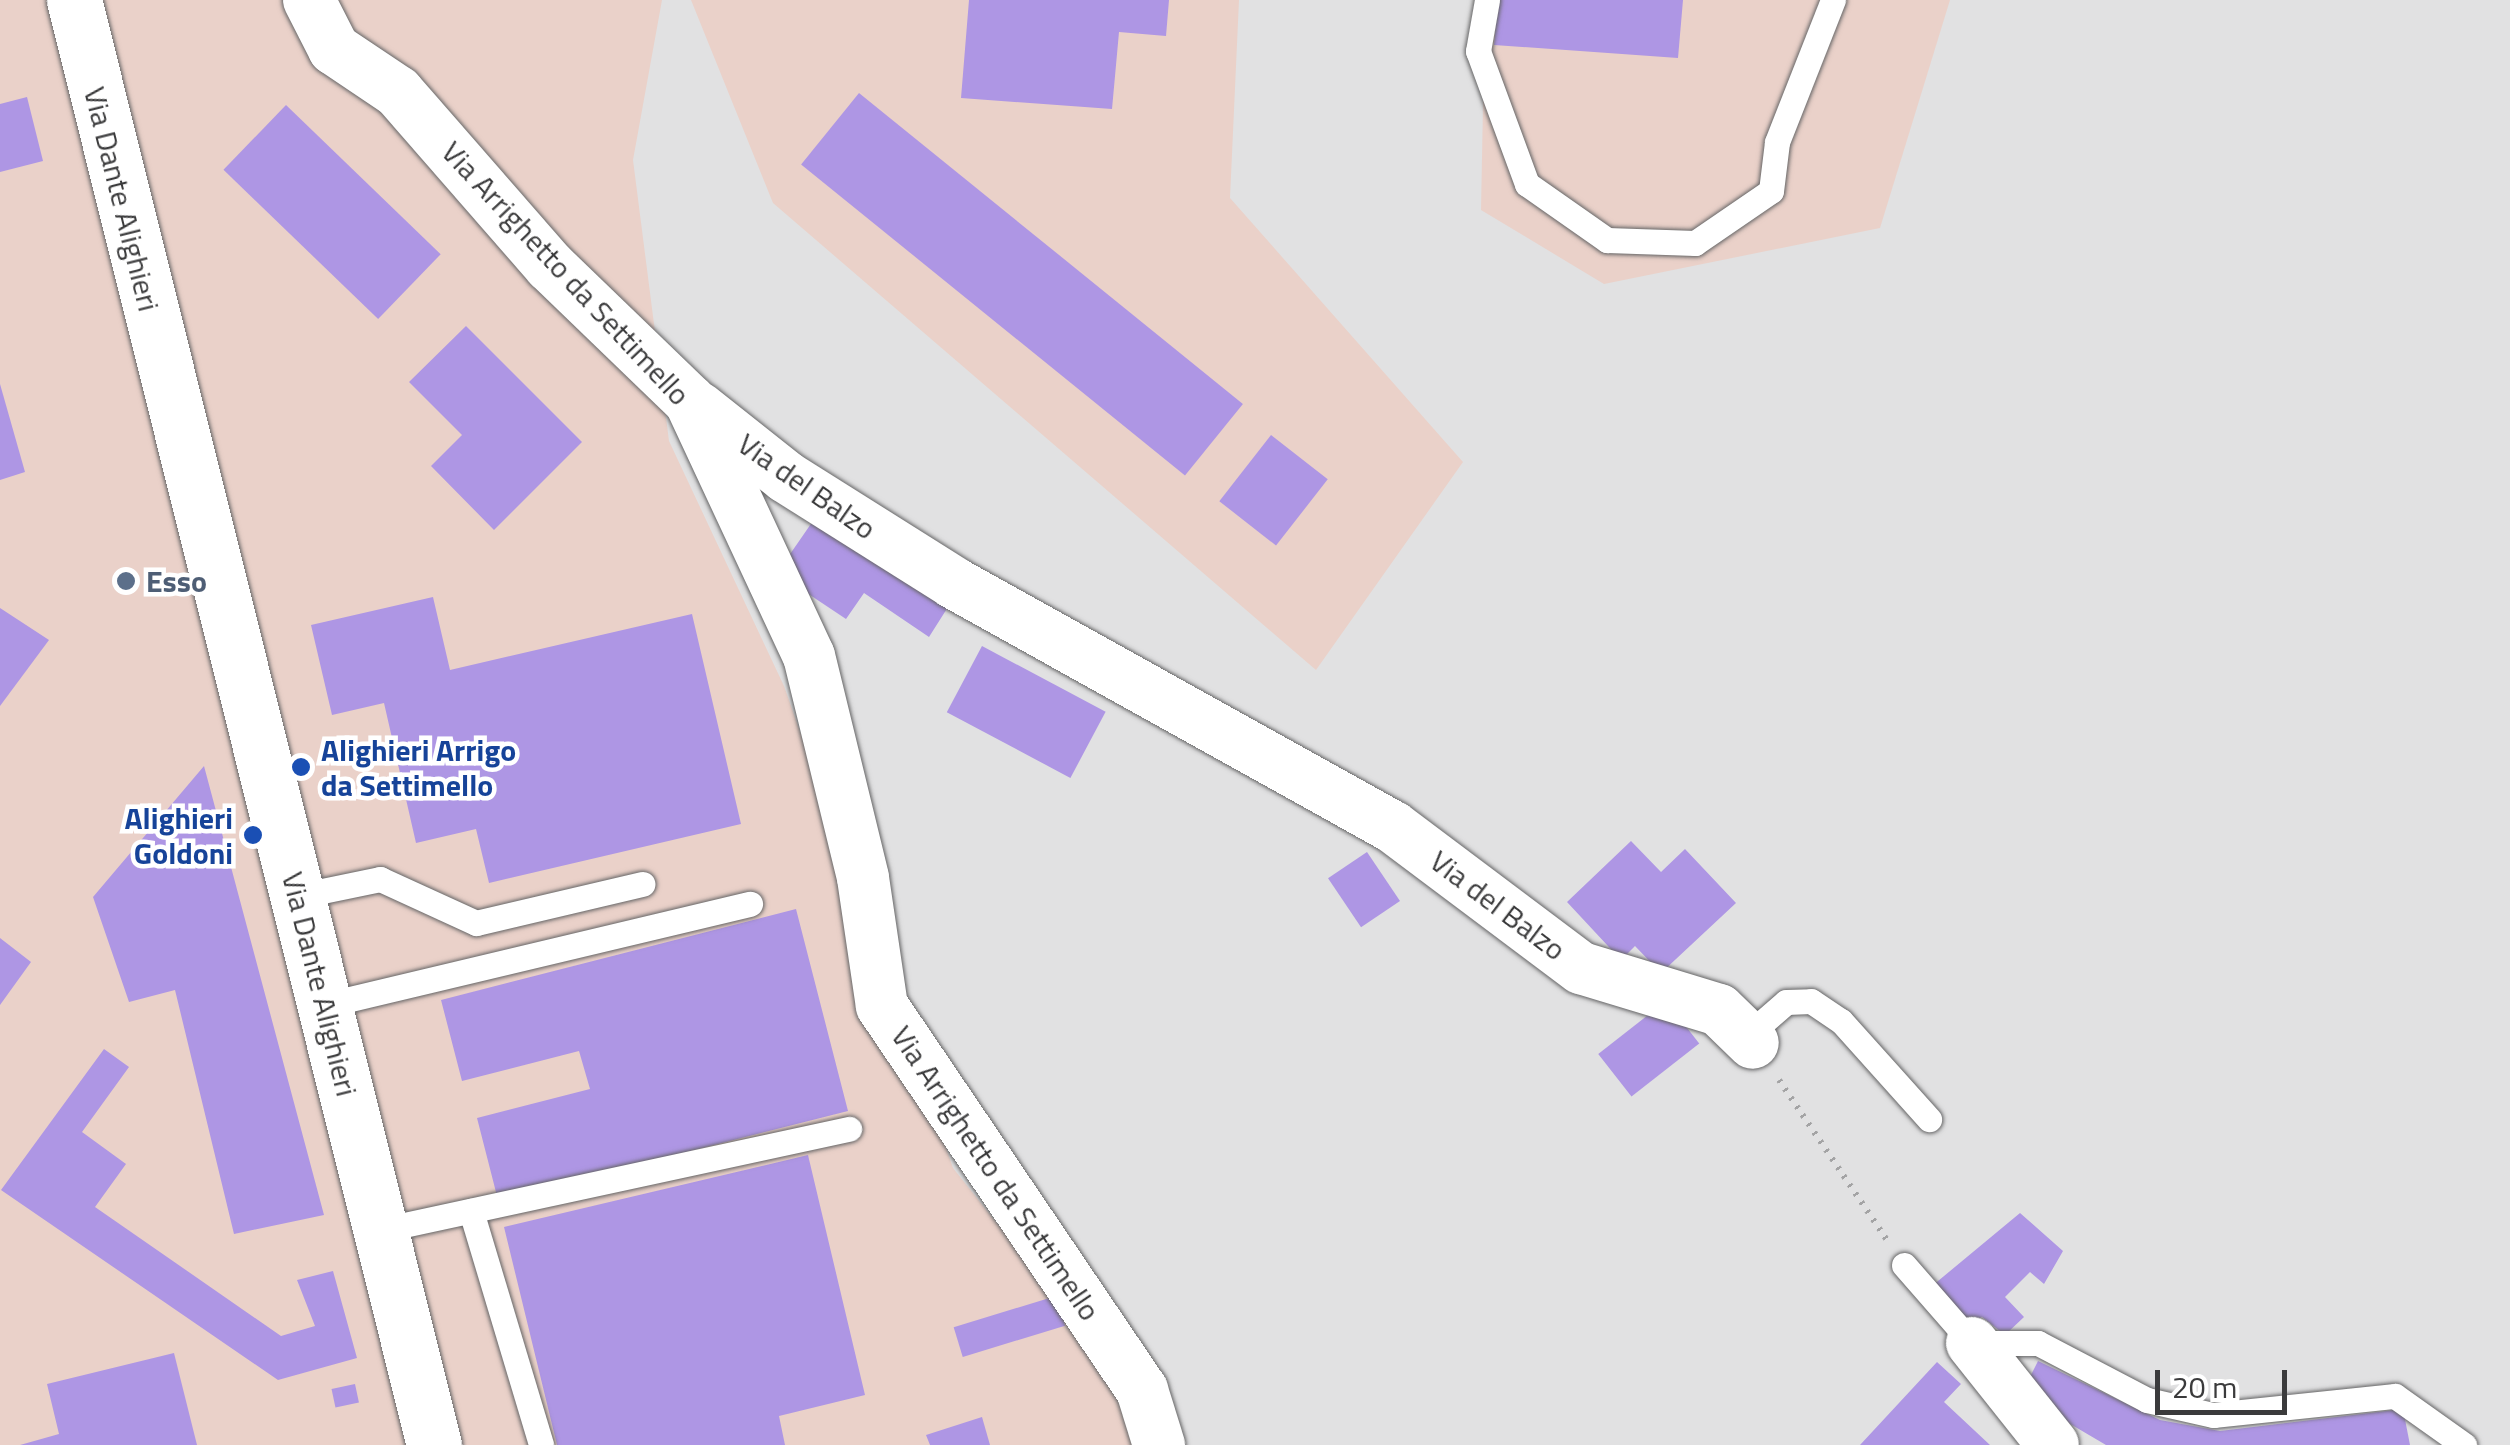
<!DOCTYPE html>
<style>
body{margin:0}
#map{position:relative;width:2510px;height:1445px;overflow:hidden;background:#e1e1e2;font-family:"Titillium Web",sans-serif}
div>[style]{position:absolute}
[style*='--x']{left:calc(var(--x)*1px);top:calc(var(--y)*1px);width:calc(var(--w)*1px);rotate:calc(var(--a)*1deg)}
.industrial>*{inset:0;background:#ead1c9}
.building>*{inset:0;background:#ae96e4;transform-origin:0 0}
.path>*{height:6px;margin-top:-3px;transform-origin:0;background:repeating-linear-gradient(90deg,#a3a3a4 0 2.5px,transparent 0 10.5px)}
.roads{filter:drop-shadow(0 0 2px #656566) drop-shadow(0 0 2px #656566)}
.service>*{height:25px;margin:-12.5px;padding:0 12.5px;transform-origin:12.5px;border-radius:12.5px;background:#fff}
.minor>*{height:52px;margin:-26px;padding:0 26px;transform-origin:26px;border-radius:26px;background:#fff}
.secondary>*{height:55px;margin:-27.5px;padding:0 27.5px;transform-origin:27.5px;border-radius:27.5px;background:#fff}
.dots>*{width:28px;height:28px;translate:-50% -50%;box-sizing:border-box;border:5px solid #fff;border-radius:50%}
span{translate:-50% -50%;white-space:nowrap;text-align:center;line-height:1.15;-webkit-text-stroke:9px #fff;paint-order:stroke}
.street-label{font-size:30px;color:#3b3b3c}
.service-label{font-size:30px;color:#4e5e75;font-weight:700}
.left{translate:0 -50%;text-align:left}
.transit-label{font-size:30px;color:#164399;font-weight:700}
.right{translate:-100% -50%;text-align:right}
.scale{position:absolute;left:2155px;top:1370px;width:132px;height:45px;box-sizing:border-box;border:5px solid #3b3b3c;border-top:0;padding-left:12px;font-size:30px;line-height:35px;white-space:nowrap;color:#3b3b3c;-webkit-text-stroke:8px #fff;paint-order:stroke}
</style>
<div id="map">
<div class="industrial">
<div style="clip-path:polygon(0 0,662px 0,633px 160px,669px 441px,784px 686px,953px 1168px,1173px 1445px,0 1445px)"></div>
<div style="clip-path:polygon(691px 0,1239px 0,1230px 198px,1463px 462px,1316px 670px,773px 203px)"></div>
<div style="clip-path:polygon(1485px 0,1950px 0,1880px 228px,1604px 284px,1481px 210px)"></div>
</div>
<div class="building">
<div style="clip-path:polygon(969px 0,1169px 0,1166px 36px,1119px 32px,1112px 109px,961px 98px)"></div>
<div style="clip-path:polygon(1498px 0,1683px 0,1678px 58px,1494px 45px)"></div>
<div style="left:859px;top:93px;width:494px;height:92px;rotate:39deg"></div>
<div style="clip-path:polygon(27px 97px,43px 161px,0 172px,0 104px)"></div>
<div style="left:286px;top:105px;width:215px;height:90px;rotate:44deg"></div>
<div style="clip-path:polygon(466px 326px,582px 442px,494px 530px,431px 466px,462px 435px,409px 382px)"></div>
<div style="clip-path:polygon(0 384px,25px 472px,0 480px)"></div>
<div style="left:1271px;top:435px;width:72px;height:84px;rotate:38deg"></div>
<div style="clip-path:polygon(815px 518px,948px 607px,929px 637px,864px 593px,846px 619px,777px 573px)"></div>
<div style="clip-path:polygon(433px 597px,450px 670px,692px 614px,741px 824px,489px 883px,476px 829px,416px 843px,384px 703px,332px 715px,311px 625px)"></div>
<div style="clip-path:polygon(0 608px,49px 640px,0 706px)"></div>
<div style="left:982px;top:646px;width:140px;height:75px;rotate:28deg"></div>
<div style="clip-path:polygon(204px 766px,324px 1215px,234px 1234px,175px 990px,129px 1002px,93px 897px)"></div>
<div style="clip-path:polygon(1631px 841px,1661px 872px,1685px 849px,1736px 903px,1661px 973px,1635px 946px,1621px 960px,1567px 902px)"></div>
<div style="left:1367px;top:852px;width:59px;height:47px;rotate:56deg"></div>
<div style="clip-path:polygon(796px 909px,848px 1111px,498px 1200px,477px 1118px,590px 1089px,579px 1051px,462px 1081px,441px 1000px)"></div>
<div style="clip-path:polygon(0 938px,31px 962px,0 1005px)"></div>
<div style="left:1666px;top:1001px;width:54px;height:86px;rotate:52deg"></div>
<div style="clip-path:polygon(104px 1049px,129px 1067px,82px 1132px,126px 1164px,95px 1207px,281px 1336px,315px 1326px,297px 1280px,333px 1271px,357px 1358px,278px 1380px,1px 1190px)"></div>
<div style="clip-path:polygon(808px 1155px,865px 1395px,779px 1416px,785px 1445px,557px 1445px,504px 1227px)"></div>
<div style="clip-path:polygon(2020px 1213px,2063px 1251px,2044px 1284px,2030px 1272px,2005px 1297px,2024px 1317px,2005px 1335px,1982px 1317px,1965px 1325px,1932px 1286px)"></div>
<div style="left:1056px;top:1296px;width:31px;height:107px;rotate:73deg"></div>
<div style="clip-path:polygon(174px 1353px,197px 1445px,20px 1445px,59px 1434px,47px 1384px)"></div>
<div style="clip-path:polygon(2038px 1361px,2160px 1420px,2220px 1431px,2403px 1409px,2410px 1445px,2106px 1445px,2021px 1395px)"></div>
<div style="clip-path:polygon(1937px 1362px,1961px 1384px,1944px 1402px,1990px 1445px,1860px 1445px)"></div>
<div style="left:355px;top:1384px;width:19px;height:24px;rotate:78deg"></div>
<div style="clip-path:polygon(982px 1417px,990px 1445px,930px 1445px,926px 1435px)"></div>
</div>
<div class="path">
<div style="--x:1779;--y:1080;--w:193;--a:56"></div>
</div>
<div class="roads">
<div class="service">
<div style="--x:1487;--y:0;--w:52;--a:100"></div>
<div style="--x:1478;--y:51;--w:142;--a:69.8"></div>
<div style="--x:1527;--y:184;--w:98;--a:35"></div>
<div style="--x:1607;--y:240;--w:88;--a:2"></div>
<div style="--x:1695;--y:243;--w:92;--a:-34.4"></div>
<div style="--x:1771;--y:191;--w:49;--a:-83"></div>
<div style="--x:1777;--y:142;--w:153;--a:-68.5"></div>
<div style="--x:298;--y:896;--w:84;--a:-11.7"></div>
<div style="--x:380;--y:879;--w:106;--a:24.6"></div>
<div style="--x:476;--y:923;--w:171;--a:-13.2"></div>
<div style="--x:325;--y:1005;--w:437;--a:-13.4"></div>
<div style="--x:1748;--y:1035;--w:50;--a:-41"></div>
<div style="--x:1786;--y:1002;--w:25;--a:-2"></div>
<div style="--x:1811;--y:1001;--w:36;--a:34"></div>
<div style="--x:1841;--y:1021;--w:132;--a:48.1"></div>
<div style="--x:471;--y:1211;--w:244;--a:73.3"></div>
<div style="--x:381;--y:1230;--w:479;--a:-12.2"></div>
<div style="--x:1904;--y:1265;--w:103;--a:48.9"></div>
<div style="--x:1972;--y:1343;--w:66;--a:0"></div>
<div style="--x:2038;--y:1343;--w:123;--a:27.6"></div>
<div style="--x:2147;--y:1400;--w:68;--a:12.8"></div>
<div style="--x:2213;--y:1415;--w:183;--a:-6"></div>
<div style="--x:2395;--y:1396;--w:85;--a:35.4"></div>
</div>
<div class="minor">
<div style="--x:309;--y:0;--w:55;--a:63"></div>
<div style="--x:334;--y:49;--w:77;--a:33.9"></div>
<div style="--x:398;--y:92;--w:231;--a:48.9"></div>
<div style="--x:550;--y:266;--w:194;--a:44"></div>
<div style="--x:690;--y:401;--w:281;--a:65"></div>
<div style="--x:809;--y:656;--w:228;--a:76.3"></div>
<div style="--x:863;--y:878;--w:129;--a:81.6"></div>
<div style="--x:882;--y:1006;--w:464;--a:55.9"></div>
<div style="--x:1142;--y:1390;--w:58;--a:72.8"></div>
<div style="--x:699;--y:408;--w:111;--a:38.4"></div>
<div style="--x:786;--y:477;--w:199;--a:32.2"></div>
<div style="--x:954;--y:583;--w:502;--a:29.07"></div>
<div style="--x:1393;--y:827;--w:235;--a:36.9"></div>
<div style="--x:1581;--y:968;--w:144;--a:16.9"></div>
<div style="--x:1719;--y:1010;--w:47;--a:44.1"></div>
<div style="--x:1972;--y:1343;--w:130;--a:51.5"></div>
</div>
<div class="secondary">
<div style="--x:74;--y:0;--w:1489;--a:76.01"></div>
</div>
</div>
<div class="dots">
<div style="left:126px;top:581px;background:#5c6f8a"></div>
<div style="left:301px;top:767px;background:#1a4fb4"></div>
<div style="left:253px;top:835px;background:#1a4fb4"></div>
</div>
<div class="street-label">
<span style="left:122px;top:199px;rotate:76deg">Via Dante Alighieri</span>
<span style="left:566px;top:273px;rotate:47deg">Via Arrighetto da Settimello</span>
<span style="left:807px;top:486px;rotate:35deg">Via del Balzo</span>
<span style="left:1498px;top:905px;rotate:37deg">Via del Balzo</span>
<span style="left:320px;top:984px;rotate:76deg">Via Dante Alighieri</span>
<span style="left:996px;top:1173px;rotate:56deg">Via Arrighetto da Settimello</span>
</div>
<div class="service-label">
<span class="left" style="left:146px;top:581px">Esso</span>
</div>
<div class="transit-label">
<span class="left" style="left:321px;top:767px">Alighieri Arrigo<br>da Settimello</span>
<span class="right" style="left:233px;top:835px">Alighieri<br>Goldoni</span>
</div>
<div class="scale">20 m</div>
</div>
